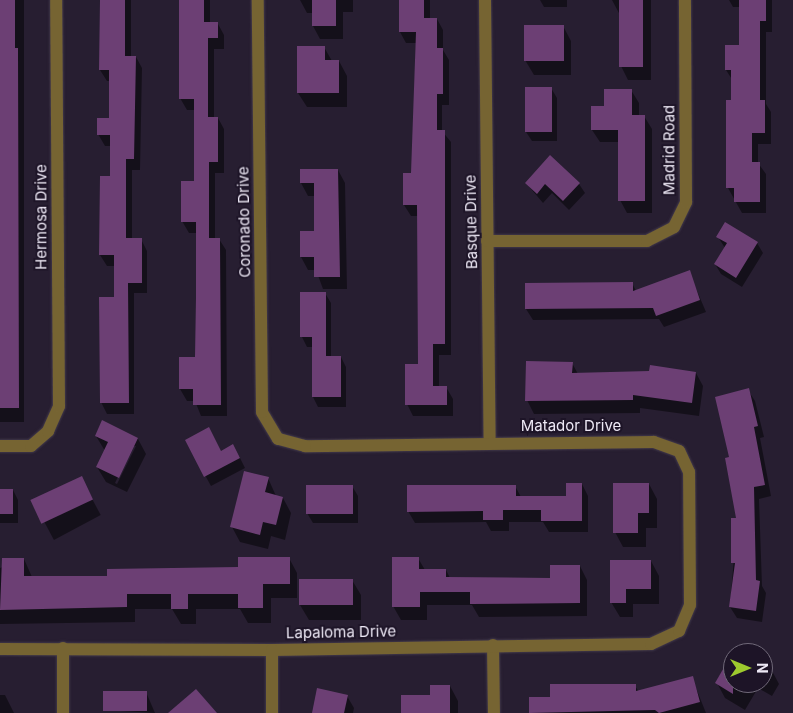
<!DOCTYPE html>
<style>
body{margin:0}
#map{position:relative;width:793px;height:713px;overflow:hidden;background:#271e31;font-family:Inter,sans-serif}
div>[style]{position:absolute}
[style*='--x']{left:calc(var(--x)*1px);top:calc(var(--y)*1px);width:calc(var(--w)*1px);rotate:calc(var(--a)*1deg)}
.shadow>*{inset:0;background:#0007;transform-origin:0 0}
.building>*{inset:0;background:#6c3f74;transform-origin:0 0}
.roads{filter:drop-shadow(0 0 1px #433a4c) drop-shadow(0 0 1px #433a4c)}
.minor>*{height:12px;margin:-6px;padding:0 6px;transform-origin:6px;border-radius:6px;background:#766432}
span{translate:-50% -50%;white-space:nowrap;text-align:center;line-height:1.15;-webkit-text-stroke:4px #1d1427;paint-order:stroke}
.street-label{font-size:15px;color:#ede8f5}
.north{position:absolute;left:723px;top:643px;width:50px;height:50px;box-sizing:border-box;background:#1d1427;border:1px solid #706979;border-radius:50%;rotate:90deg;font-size:14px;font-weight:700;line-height:20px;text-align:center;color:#ede8f5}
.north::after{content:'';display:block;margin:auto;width:18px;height:22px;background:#9eca2e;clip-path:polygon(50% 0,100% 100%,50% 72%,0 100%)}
</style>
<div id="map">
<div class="shadow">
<div style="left:0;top:0;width:24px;height:422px"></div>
<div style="clip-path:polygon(102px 0,131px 0,131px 57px,136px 57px,142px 68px,140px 170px,132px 170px,132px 239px,141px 239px,147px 251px,147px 293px,134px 293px,134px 414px,107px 414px,101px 402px,115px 298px,115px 266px,107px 266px,100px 255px,102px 177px,111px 177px,111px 146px,105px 146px,98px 134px,110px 119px,110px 81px,107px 81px,100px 70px)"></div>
<div style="clip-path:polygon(180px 0,210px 0,210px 24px,218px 24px,224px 35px,224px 49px,214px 49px,214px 118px,218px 118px,224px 129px,224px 173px,215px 173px,215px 239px,219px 239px,226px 250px,227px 416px,201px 416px,195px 401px,187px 401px,180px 389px,180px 358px,196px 358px,197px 233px,189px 233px,182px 221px,196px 182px,196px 110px,187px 110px,180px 98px)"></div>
<div style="clip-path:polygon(300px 0,353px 0,353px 12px,343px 12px,343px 39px,320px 39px,313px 26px,313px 13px,307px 13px)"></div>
<div style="clip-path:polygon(400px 0,430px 0,430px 19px,437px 19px,443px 30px,443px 50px,449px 60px,449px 105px,442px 105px,442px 131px,451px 142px,451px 355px,439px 355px,439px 387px,446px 387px,453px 399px,453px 416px,413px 416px,407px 404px,419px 365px,418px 216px,411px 216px,404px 205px,412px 174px,416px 43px,406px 43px,400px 32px)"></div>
<div style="clip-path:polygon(540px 0,567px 0,567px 7px,544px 7px)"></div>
<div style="clip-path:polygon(612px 0,651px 0,651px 80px,628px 80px,621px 66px,620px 15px)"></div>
<div style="clip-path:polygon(729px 0,772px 0,772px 32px,766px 32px,766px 104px,771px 112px,771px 144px,758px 144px,758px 163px,766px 174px,766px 213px,742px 213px,728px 188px,733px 81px,726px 70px,740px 46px,740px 7px,733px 7px)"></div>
<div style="clip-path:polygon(563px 26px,571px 41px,571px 75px,534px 75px,525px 60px)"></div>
<div style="clip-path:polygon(324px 47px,332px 61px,339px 61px,347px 76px,347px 107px,307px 107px,298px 93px)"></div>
<div style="clip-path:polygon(551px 88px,557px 98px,557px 141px,532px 141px,526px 132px)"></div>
<div style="clip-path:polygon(631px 90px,639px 103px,639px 116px,644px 116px,652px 129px,652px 213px,627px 213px,620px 200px,620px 142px,600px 142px,592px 130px)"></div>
<div style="clip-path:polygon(338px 170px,345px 183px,347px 289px,323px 289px,316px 270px,308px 270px,301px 257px,301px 233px,315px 233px,315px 196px,308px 196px,301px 183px)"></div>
<div style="clip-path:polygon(526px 183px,579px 184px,585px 193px,569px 210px,552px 193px,543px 203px)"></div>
<div style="clip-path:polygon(718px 237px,757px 243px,763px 253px,742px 287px,721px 274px,715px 264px,725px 248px)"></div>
<div style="clip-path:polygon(689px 272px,706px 312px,664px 327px,659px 319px,533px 320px,526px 309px,632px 283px,636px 291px)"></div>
<div style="clip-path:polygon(302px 293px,325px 293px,331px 303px,331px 357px,341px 357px,346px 367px,346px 407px,318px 407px,313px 397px,313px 347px,307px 347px,302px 337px)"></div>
<div style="clip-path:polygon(572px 363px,578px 374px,696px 373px,703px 386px,699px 416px,640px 408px,640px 413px,534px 414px,527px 400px)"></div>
<div style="clip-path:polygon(748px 390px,755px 401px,764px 437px,760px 438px,771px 496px,759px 499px,762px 586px,766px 593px,762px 622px,737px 618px,730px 607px,737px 519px,731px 458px)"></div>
<div style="clip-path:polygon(evenodd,103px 422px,138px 439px,146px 454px,127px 492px,106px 482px,97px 467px,105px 451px,96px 436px,103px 422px,133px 446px,136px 446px,117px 484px,115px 483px,133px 446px)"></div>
<div style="clip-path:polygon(186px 441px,239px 456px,245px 468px,211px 486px)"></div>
<div style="left:81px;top:478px;width:42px;height:53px;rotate:62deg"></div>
<div style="clip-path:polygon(268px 478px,276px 496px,283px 498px,291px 513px,285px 540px,271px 536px,268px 549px,240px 542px,232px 527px)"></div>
<div style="clip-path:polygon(582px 484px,588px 496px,588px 532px,549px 532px,543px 522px,509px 522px,509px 531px,491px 531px,486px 522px,415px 523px,408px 511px,515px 486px,521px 497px,567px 497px)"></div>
<div style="clip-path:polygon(649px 484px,657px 499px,657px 528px,646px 528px,646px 547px,623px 547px,615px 532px)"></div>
<div style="clip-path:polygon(352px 486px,358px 496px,358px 523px,313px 523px,307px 513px)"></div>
<div style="clip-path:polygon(0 490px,13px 490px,18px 500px,18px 523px,0 523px)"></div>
<div style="clip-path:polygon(289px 558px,297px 573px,297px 598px,271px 598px,271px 623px,248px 623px,240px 609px,196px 609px,196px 624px,181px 624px,172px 609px,135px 609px,135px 622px,0 624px,0 568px,24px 559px,32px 577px,108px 577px,239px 568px)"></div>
<div style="clip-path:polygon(418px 558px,425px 570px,446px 570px,450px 578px,551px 579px,580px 566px,587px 580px,587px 616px,479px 617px,472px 605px,427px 605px,427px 620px,401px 620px,393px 606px)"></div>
<div style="clip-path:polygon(651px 561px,659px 576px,659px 604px,633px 604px,633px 617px,620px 617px,611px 602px)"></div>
<div style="clip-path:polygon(352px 580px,361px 595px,361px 620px,309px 620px,300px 605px)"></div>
<div style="clip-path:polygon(736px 649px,743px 653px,734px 653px)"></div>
<div style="clip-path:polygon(733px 655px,733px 683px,763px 683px,763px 665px,771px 669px,779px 684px,772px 696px,758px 688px,745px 710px,725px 698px,717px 683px)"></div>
<div style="clip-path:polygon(692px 678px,706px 713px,530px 713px,530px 698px,552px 698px,635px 686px,639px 692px)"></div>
<div style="clip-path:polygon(450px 686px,458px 701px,458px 713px,403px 713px)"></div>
<div style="clip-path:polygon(146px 692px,155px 713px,104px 710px)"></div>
<div style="clip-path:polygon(0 695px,5px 695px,14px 713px,0 713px)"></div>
<div style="clip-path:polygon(347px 696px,354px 708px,353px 713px,313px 713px)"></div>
</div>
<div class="building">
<div style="clip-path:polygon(0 0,15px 0,15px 48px,18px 48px,19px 408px,0 408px)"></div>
<div style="clip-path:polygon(100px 0,125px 0,125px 56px,136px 56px,134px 159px,126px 159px,126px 238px,142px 238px,142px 283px,128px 283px,129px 403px,100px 403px,99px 297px,114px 297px,114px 255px,99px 255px,100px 176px,110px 176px,110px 135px,97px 135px,97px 118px,109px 118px,109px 70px,99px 70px)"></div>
<div style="clip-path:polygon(179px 0,204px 0,204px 22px,218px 22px,218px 38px,208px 38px,208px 117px,218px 117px,218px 162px,209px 162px,209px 238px,220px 238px,221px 405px,193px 405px,193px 389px,179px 389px,179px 357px,195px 357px,196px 297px,196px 222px,181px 222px,181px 181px,194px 181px,194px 99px,179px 99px)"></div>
<div style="left:312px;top:0;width:24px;height:26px"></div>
<div style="clip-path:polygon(399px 0,424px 0,424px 18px,437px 18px,437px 48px,443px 48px,443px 94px,437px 94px,437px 130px,445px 130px,445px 344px,433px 344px,433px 386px,447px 386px,447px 405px,405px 405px,405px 364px,418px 364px,417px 205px,403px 205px,403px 173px,411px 173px,416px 32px,399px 32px)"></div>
<div style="left:619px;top:0;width:24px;height:67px"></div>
<div style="clip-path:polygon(739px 0,766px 0,766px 21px,760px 21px,760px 100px,765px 100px,765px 133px,752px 133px,752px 162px,760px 162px,760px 202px,734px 202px,734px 188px,726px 188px,726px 100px,731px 100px,731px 70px,725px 70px,725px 45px,739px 45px)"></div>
<div style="left:524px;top:25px;width:40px;height:36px"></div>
<div style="clip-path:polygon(297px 46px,325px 46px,325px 60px,339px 60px,339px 93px,297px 93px)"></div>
<div style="left:525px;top:87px;width:27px;height:45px"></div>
<div style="clip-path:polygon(604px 89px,632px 89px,632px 115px,645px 115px,645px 201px,618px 201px,618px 130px,591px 130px,591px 106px,604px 106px)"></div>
<div style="clip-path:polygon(550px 155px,580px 183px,563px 201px,545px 184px,537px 194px,525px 183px)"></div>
<div style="clip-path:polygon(300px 169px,338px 169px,340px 277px,314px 277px,314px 257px,300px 257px,300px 231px,314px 231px,314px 183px,300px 183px)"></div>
<div style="clip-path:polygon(725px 222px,758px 242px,736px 278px,714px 264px,727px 243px,716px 237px)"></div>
<div style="clip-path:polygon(690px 270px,700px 300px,656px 316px,653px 308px,525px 309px,525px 283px,633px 282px,633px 291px)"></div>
<div style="clip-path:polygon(300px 292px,326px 292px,326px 356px,341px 356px,341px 397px,312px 397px,312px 337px,300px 337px)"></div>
<div style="clip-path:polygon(526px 361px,573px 362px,572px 373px,649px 371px,650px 365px,696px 372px,692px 403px,633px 395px,633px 400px,525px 401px)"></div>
<div style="clip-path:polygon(749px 388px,758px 426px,754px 427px,765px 485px,754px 487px,756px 580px,760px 581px,756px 611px,729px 607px,735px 563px,731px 563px,731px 518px,736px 518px,725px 458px,729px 457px,715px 397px)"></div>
<div style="clip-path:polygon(102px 420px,138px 438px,119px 478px,96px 467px,108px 442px,95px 436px)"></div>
<div style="clip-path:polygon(209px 427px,221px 451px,233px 444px,240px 458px,204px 477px,185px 440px)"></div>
<div style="clip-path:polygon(244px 471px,269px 477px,265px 492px,283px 497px,276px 525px,263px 522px,260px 535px,230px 527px)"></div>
<div style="left:82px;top:476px;width:26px;height:57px;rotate:65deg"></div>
<div style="clip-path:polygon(566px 483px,582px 483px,582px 521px,541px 521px,541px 510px,503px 510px,503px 520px,483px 520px,483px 511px,407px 512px,407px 485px,516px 485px,516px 496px,566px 496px)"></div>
<div style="clip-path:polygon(613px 483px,649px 483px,649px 513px,638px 513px,638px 533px,613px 533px)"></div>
<div style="left:306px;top:485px;width:47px;height:29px"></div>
<div style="left:0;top:489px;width:13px;height:25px"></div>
<div style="clip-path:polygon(238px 557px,290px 557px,290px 584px,263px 584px,263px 608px,238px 608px,238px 594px,188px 594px,188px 609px,171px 609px,171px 594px,127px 594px,127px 607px,0 610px,2px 558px,24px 558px,24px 576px,107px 576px,107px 569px,238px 567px)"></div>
<div style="clip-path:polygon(392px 557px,419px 557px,419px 569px,446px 569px,446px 577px,550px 578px,550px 565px,580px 565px,580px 603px,470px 604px,470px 592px,420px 592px,420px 607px,392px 607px)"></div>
<div style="clip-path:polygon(610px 560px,651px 560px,651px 589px,626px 589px,626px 603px,610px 603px)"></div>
<div style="left:299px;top:579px;width:54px;height:26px"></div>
<div style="clip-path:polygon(733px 652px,733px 694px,715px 683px)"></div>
<div style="clip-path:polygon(693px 676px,700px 702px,659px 713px,655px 710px,529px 713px,529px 697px,550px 697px,550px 684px,636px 684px,636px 691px)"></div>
<div style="clip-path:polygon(430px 685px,450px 685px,450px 713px,401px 713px,401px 695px,430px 695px)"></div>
<div style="clip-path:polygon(317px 688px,348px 695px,344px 713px,312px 713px)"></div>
<div style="clip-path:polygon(196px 689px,217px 713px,168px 713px)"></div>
<div style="left:103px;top:691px;width:44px;height:20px"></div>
</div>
<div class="roads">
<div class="minor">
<div style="--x:485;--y:0;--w:443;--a:89.4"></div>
<div style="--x:487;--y:241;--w:160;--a:0"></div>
<div style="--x:647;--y:241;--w:30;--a:-27"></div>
<div style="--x:674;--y:227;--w:28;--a:-64"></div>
<div style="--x:686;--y:202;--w:202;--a:-90.3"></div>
<div style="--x:0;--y:446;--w:31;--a:0"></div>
<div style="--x:31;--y:446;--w:23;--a:-41"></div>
<div style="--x:48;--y:431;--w:27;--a:-66"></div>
<div style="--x:59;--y:406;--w:406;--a:-90.4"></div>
<div style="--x:493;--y:645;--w:68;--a:89.2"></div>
<div style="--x:0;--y:649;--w:272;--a:0.2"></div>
<div style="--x:272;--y:650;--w:379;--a:-0.9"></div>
<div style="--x:651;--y:644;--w:31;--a:-25"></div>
<div style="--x:679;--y:631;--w:28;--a:-67"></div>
<div style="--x:690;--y:605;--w:133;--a:-90.4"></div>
<div style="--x:689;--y:472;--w:23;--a:-115"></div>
<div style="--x:679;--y:451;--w:27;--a:-160"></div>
<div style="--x:654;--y:442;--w:349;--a:179.3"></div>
<div style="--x:305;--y:446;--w:28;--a:-165"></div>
<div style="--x:278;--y:439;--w:31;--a:-121"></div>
<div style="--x:262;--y:412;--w:412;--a:-90.6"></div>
<div style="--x:63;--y:713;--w:65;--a:-90"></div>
<div style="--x:272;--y:713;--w:63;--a:-90"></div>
</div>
</div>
<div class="street-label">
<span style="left:669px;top:150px;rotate:-90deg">Madrid Road</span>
<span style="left:41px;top:217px;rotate:-90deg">Hermosa Drive</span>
<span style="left:244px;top:222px;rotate:-91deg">Coronado Drive</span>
<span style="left:471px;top:222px;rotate:-91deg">Basque Drive</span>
<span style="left:571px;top:426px">Matador Drive</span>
<span style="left:341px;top:632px;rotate:-1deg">Lapaloma Drive</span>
</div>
<div class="north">N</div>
</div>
